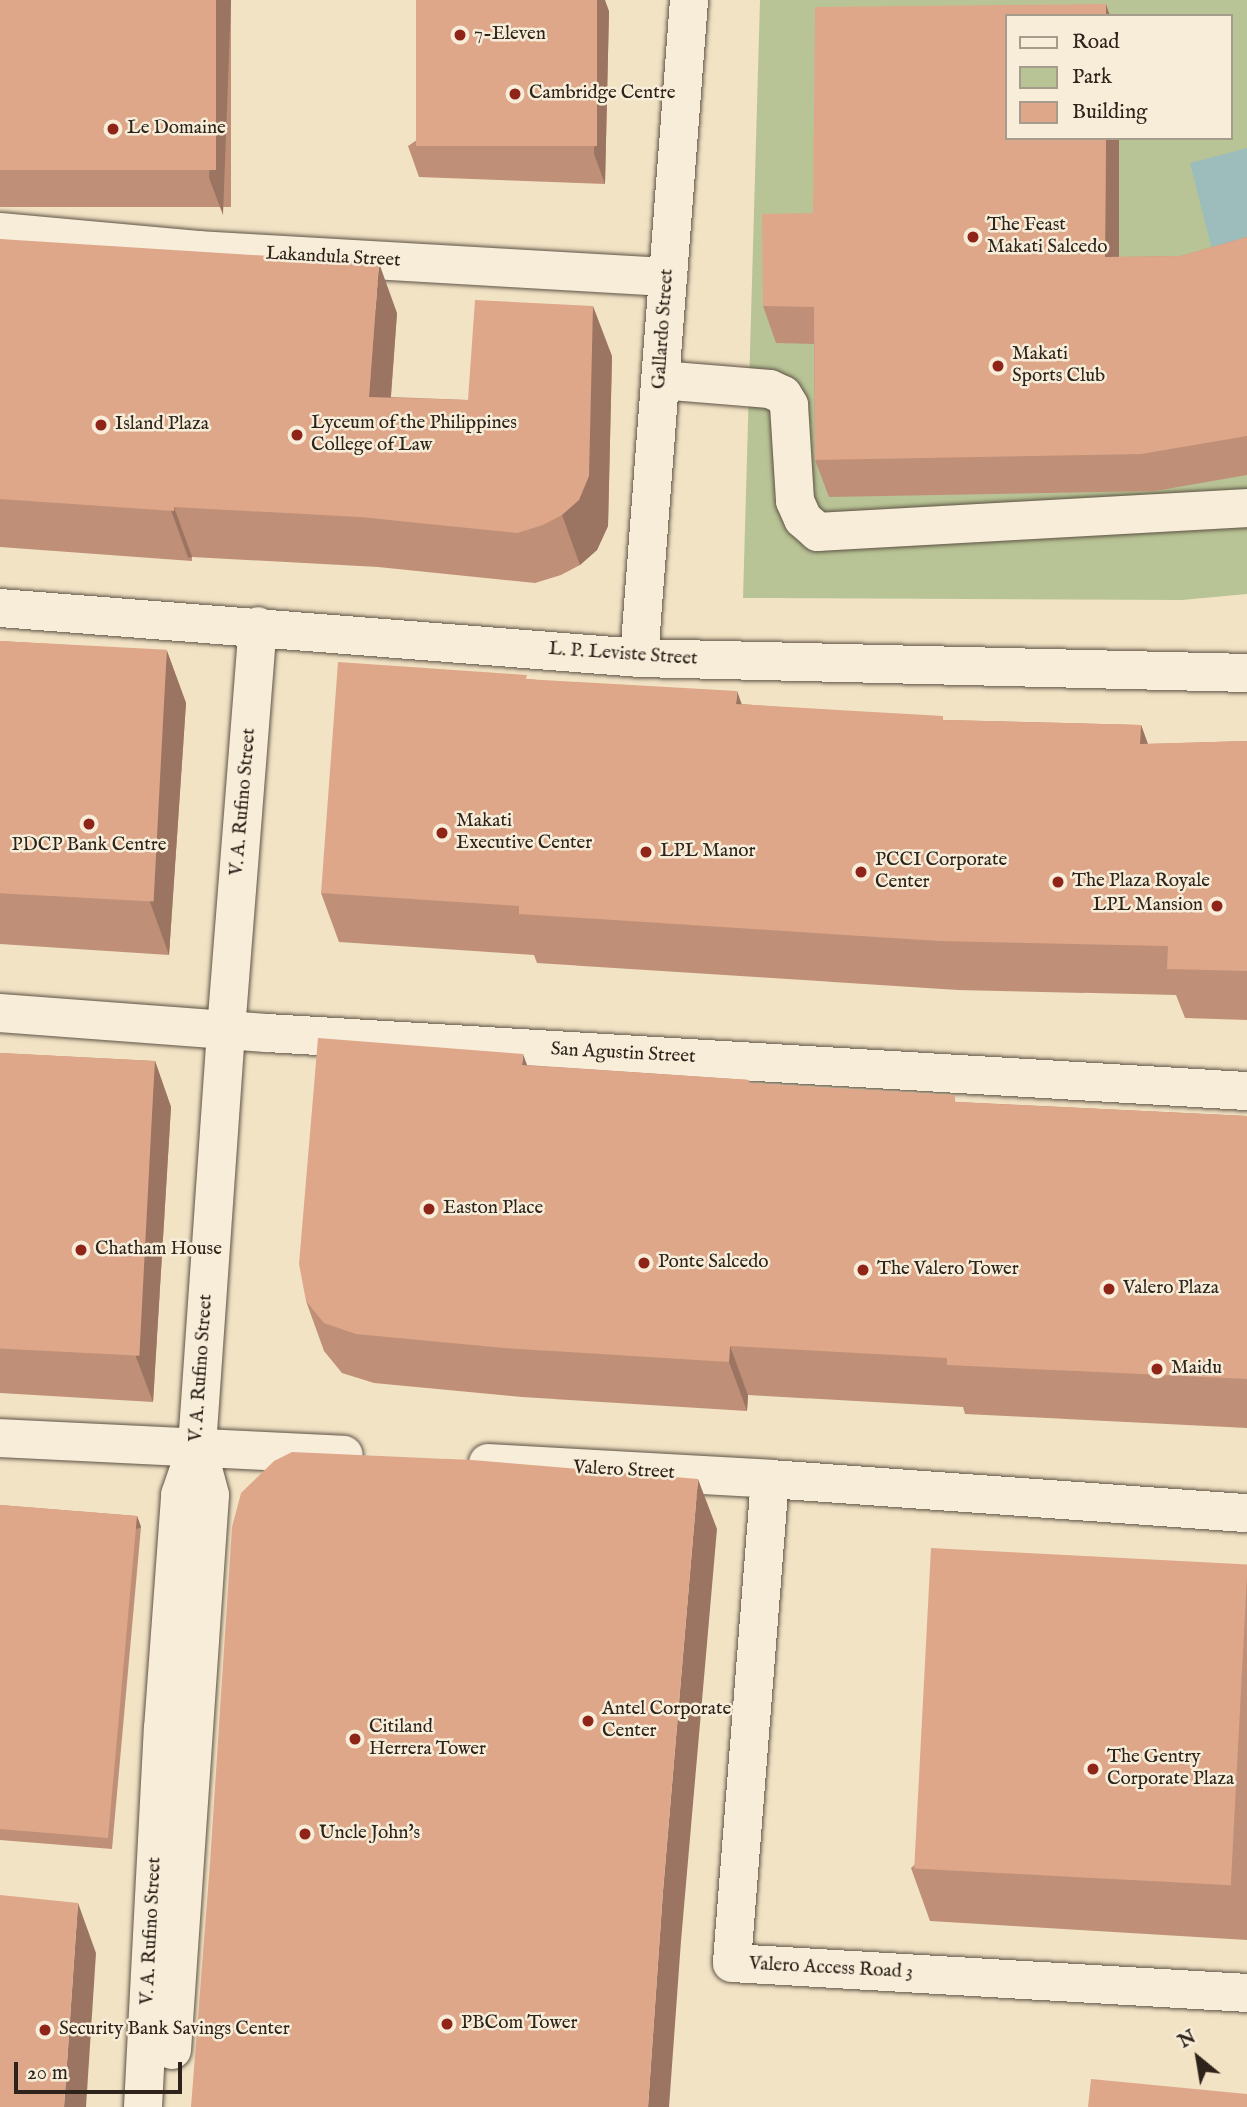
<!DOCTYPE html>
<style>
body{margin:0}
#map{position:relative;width:1247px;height:2107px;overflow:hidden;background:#f2e3c5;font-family:"IM FELL English",serif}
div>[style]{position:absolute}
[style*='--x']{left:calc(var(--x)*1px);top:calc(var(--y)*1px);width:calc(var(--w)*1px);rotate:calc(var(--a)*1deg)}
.green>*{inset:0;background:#b9c496}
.water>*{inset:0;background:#9cbdbb}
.roads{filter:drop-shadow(0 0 2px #5e5345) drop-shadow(0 0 2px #5e5345)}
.minor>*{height:38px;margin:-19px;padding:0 19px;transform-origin:19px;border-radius:19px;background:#f7edd9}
.wall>*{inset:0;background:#bf9077;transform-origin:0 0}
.shaded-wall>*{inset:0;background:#9b7561;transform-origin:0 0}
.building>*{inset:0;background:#dea78a;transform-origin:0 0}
.dots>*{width:19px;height:19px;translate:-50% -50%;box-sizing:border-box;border:4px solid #f7edd9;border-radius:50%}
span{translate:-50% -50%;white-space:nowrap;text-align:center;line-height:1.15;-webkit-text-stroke:5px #f7edd9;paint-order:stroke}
.poi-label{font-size:19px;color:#2d231a}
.left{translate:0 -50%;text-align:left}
.right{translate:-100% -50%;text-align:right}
.street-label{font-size:19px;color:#2d231a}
.legend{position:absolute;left:1005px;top:14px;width:228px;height:126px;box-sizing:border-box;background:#f7edd9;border:2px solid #a69c8d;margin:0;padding:9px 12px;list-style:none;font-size:21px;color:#2d231a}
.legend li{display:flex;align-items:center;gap:14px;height:35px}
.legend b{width:35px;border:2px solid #a69c8d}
.north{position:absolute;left:1163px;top:2023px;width:70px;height:70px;-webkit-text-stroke:5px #f7edd9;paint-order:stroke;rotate:330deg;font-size:19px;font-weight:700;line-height:28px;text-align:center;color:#2d231a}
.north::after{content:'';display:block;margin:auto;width:24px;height:32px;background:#2d231a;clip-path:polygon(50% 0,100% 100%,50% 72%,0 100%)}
.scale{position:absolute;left:14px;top:2062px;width:168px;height:32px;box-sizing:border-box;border:4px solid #2d231a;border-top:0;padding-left:9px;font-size:21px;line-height:24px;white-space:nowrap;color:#2d231a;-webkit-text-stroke:5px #f7edd9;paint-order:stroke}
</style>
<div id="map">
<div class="green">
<div style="clip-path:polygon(evenodd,760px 0,1247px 0,1247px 594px,1182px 600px,743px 598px,760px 0,1007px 16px,1231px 16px,1231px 138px,1007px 138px,1007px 16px)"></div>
</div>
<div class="water">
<div style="clip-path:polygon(1247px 148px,1247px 266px,1218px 274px,1190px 163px)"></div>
</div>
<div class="roads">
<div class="minor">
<div style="--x:0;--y:232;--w:199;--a:5.2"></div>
<div style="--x:198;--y:250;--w:471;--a:3.3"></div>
<div style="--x:660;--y:380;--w:110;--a:4.7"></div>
<div style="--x:770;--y:389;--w:14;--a:25"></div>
<div style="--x:783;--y:395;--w:12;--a:59"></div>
<div style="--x:789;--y:405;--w:96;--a:86.4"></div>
<div style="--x:795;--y:501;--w:20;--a:66"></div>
<div style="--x:803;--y:519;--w:20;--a:41"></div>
<div style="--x:818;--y:532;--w:430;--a:-3.2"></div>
<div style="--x:0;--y:608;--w:641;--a:4.47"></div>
<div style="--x:639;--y:658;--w:608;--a:1.41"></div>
<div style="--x:639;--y:658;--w:660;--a:-85.65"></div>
<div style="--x:0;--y:1013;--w:268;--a:4.3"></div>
<div style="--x:267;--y:1033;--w:982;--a:3.39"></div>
<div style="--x:0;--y:1438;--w:344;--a:2.8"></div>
<div style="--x:488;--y:1463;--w:282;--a:3.2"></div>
<div style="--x:770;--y:1479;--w:478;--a:4.1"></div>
<div style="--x:770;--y:1479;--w:485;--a:94.5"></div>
<div style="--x:732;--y:1963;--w:516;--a:3.33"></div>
<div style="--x:172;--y:2050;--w:556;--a:-86.08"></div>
<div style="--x:210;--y:1495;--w:51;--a:-104.9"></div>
<div style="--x:143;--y:2107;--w:379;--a:-87"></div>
<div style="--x:163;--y:1729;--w:235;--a:-85.8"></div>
<div style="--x:180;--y:1495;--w:52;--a:-70.9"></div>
<div style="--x:197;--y:1446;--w:417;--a:-86"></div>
<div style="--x:226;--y:1030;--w:405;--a:-85.5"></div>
</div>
</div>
<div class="wall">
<div style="left:0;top:0;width:231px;height:207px"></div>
<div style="clip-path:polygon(609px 11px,605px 184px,419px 177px,408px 146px)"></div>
<div style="clip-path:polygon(1119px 138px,1119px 257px,1181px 256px,1247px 237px,1247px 475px,1155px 491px,829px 497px,815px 460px,814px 344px,776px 343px,763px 306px,813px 213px)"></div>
<div style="clip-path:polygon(0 239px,397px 313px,391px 397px,468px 400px,612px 356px,608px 526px,597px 550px,580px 565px,561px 575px,535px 583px,378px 567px,192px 557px,192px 561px,0 547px)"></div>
<div style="clip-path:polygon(0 641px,167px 651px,186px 703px,169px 955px,0 944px)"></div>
<div style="clip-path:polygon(528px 679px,741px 704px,945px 720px,1141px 725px,1148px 744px,1247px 741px,1247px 1020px,1185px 1018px,1176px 995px,958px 990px,537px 963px,534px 955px,339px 942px,321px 893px)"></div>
<div style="clip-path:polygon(0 1053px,155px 1061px,171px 1107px,153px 1402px,0 1393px)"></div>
<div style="clip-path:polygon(527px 1065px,749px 1080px,750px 1083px,958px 1102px,1247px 1116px,1247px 1428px,965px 1414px,963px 1407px,748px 1395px,747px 1411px,522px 1397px,374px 1383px,342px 1373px,324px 1351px,306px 1301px)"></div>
<div style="clip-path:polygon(0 1505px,137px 1516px,141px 1527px,112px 1849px,0 1840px)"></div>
<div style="clip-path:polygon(1247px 1566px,1247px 1940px,930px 1921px,911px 1868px)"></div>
</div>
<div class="shaded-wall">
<div style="clip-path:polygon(216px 0,231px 0,223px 215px,209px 178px)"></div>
<div style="clip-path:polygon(597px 0,605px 0,609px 11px,605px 184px,594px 154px)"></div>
<div style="clip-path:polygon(1106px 4px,1110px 16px,1106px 16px)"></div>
<div style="clip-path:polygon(1106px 138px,1119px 138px,1119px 294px,1105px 257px)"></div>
<div style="clip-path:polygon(379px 263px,397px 313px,387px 447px,369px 397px)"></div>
<div style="clip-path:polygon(593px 306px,612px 356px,608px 526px,597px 550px,580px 565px,562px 515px)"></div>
<div style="left:174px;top:507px;width:53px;height:4px;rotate:70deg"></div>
<div style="clip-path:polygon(167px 651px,186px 703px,169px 955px,150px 902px)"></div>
<div style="clip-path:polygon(737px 691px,755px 741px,736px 704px)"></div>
<div style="clip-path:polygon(1141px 725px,1159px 775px,1140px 744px)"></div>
<div style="clip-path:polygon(523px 1054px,541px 1103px,522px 1065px)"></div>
<div style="clip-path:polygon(155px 1061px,171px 1107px,153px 1402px,136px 1357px)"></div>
<div style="clip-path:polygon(730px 1346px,748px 1395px,747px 1411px,729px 1362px)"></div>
<div style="clip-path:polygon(698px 1479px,717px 1529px,681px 1941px,669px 2107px,648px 2107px,663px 1891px)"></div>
<div style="left:137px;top:1516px;width:12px;height:323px;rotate:70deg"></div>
<div style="clip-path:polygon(78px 1903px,96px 1953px,86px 2107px,64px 2107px)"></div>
</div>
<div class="building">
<div style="left:0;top:0;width:216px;height:170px"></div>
<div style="left:416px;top:0;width:181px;height:146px"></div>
<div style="clip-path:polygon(1106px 4px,1106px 16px,1007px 16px,1007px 138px,1106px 138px,1105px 257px,1181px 256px,1247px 237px,1247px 436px,1141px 454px,815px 460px,814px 307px,763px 306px,762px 214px,813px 213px,815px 7px)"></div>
<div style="clip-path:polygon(0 239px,379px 263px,369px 397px,468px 400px,475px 300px,593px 306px,589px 476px,579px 500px,562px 515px,543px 525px,517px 533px,360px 517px,174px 507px,174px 511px,0 499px)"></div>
<div style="left:0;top:641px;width:167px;height:252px;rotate:3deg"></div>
<div style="clip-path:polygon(338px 662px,527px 675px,526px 679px,737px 691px,736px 704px,943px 716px,943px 720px,1141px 725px,1140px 744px,1247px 741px,1247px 971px,1167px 969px,1168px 946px,940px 941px,519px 914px,519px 906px,321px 893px)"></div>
<div style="clip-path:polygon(318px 1038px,523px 1054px,522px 1065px,749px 1080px,749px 1083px,955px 1095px,955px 1102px,1247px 1116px,1247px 1379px,947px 1365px,947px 1358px,730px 1346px,729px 1362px,504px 1348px,356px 1334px,324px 1323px,306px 1301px,299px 1264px)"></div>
<div style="left:0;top:1053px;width:155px;height:295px;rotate:3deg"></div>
<div style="clip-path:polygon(292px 1452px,472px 1460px,698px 1479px,663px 1891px,648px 2107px,191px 2107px,210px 1863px,232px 1527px,241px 1493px,274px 1461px)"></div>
<div style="clip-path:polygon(0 1505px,137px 1516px,108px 1838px,0 1829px)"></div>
<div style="left:931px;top:1548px;width:317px;height:321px;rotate:3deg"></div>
<div style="clip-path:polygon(0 1895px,78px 1903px,64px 2107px,0 2107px)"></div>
<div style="clip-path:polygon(1091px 2079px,1247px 2094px,1247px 2107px,1088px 2107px)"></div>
</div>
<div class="dots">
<div style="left:460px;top:35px;background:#8f2418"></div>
<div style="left:515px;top:94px;background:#8f2418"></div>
<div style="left:113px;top:129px;background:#8f2418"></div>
<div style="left:973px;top:237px;background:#8f2418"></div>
<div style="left:998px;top:366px;background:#8f2418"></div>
<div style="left:101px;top:425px;background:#8f2418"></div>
<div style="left:297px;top:435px;background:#8f2418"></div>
<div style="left:89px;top:824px;background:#8f2418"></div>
<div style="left:442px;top:833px;background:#8f2418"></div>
<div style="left:646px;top:852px;background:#8f2418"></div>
<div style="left:861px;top:872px;background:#8f2418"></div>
<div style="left:1058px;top:882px;background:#8f2418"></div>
<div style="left:1217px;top:906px;background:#8f2418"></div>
<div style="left:429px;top:1209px;background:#8f2418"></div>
<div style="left:81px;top:1250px;background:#8f2418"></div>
<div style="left:644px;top:1263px;background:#8f2418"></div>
<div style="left:863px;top:1270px;background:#8f2418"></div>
<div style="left:1109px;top:1289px;background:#8f2418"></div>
<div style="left:1157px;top:1369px;background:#8f2418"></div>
<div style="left:588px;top:1721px;background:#8f2418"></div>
<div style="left:355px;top:1739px;background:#8f2418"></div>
<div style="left:1093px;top:1769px;background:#8f2418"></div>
<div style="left:305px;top:1834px;background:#8f2418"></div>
<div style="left:447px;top:2024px;background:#8f2418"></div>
<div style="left:45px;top:2030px;background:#8f2418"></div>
</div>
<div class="poi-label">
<span class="left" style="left:474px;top:35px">7-Eleven</span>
<span class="left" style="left:529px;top:94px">Cambridge Centre</span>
<span class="left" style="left:127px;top:129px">Le Domaine</span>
<span class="left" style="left:987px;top:237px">The Feast<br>Makati Salcedo</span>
<span class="left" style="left:1012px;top:366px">Makati<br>Sports Club</span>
<span class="left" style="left:311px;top:435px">Lyceum of the Philippines<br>College of Law</span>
<span class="left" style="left:115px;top:425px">Island Plaza</span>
<span class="left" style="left:456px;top:833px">Makati<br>Executive Center</span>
<span style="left:89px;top:846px">PDCP Bank Centre</span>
<span class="left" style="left:660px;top:852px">LPL Manor</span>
<span class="left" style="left:875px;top:872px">PCCI Corporate<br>Center</span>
<span class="left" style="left:1072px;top:882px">The Plaza Royale</span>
<span class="right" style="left:1203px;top:906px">LPL Mansion</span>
<span class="left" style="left:443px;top:1209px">Easton Place</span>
<span class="left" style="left:95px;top:1250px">Chatham House</span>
<span class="left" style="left:658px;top:1263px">Ponte Salcedo</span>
<span class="left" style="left:877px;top:1270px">The Valero Tower</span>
<span class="left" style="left:1123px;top:1289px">Valero Plaza</span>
<span class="left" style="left:1171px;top:1369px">Maidu</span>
<span class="left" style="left:602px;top:1721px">Antel Corporate<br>Center</span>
<span class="left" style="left:369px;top:1739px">Citiland<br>Herrera Tower</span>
<span class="left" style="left:1107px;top:1769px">The Gentry<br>Corporate Plaza</span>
<span class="left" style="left:319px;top:1834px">Uncle John's</span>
<span class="left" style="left:461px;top:2024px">PBCom Tower</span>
<span class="left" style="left:59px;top:2030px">Security Bank Savings Center</span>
</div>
<div class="street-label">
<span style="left:333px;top:258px;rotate:3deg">Lakandula Street</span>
<span style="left:664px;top:329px;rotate:-86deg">Gallardo Street</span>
<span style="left:623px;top:655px;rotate:4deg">L. P. Leviste Street</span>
<span style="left:244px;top:802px;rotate:-85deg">V. A. Rufino Street</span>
<span style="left:623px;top:1054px;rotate:3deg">San Agustin Street</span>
<span style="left:202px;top:1368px;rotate:-86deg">V. A. Rufino Street</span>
<span style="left:624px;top:1471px;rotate:3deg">Valero Street</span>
<span style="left:152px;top:1931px;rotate:-87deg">V. A. Rufino Street</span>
<span style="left:831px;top:1969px;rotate:3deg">Valero Access Road 3</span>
</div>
<ul class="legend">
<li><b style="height:9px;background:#f7edd9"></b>Road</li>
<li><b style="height:19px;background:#b9c496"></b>Park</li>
<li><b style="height:19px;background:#dea78a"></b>Building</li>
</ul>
<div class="north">N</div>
<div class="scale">20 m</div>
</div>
